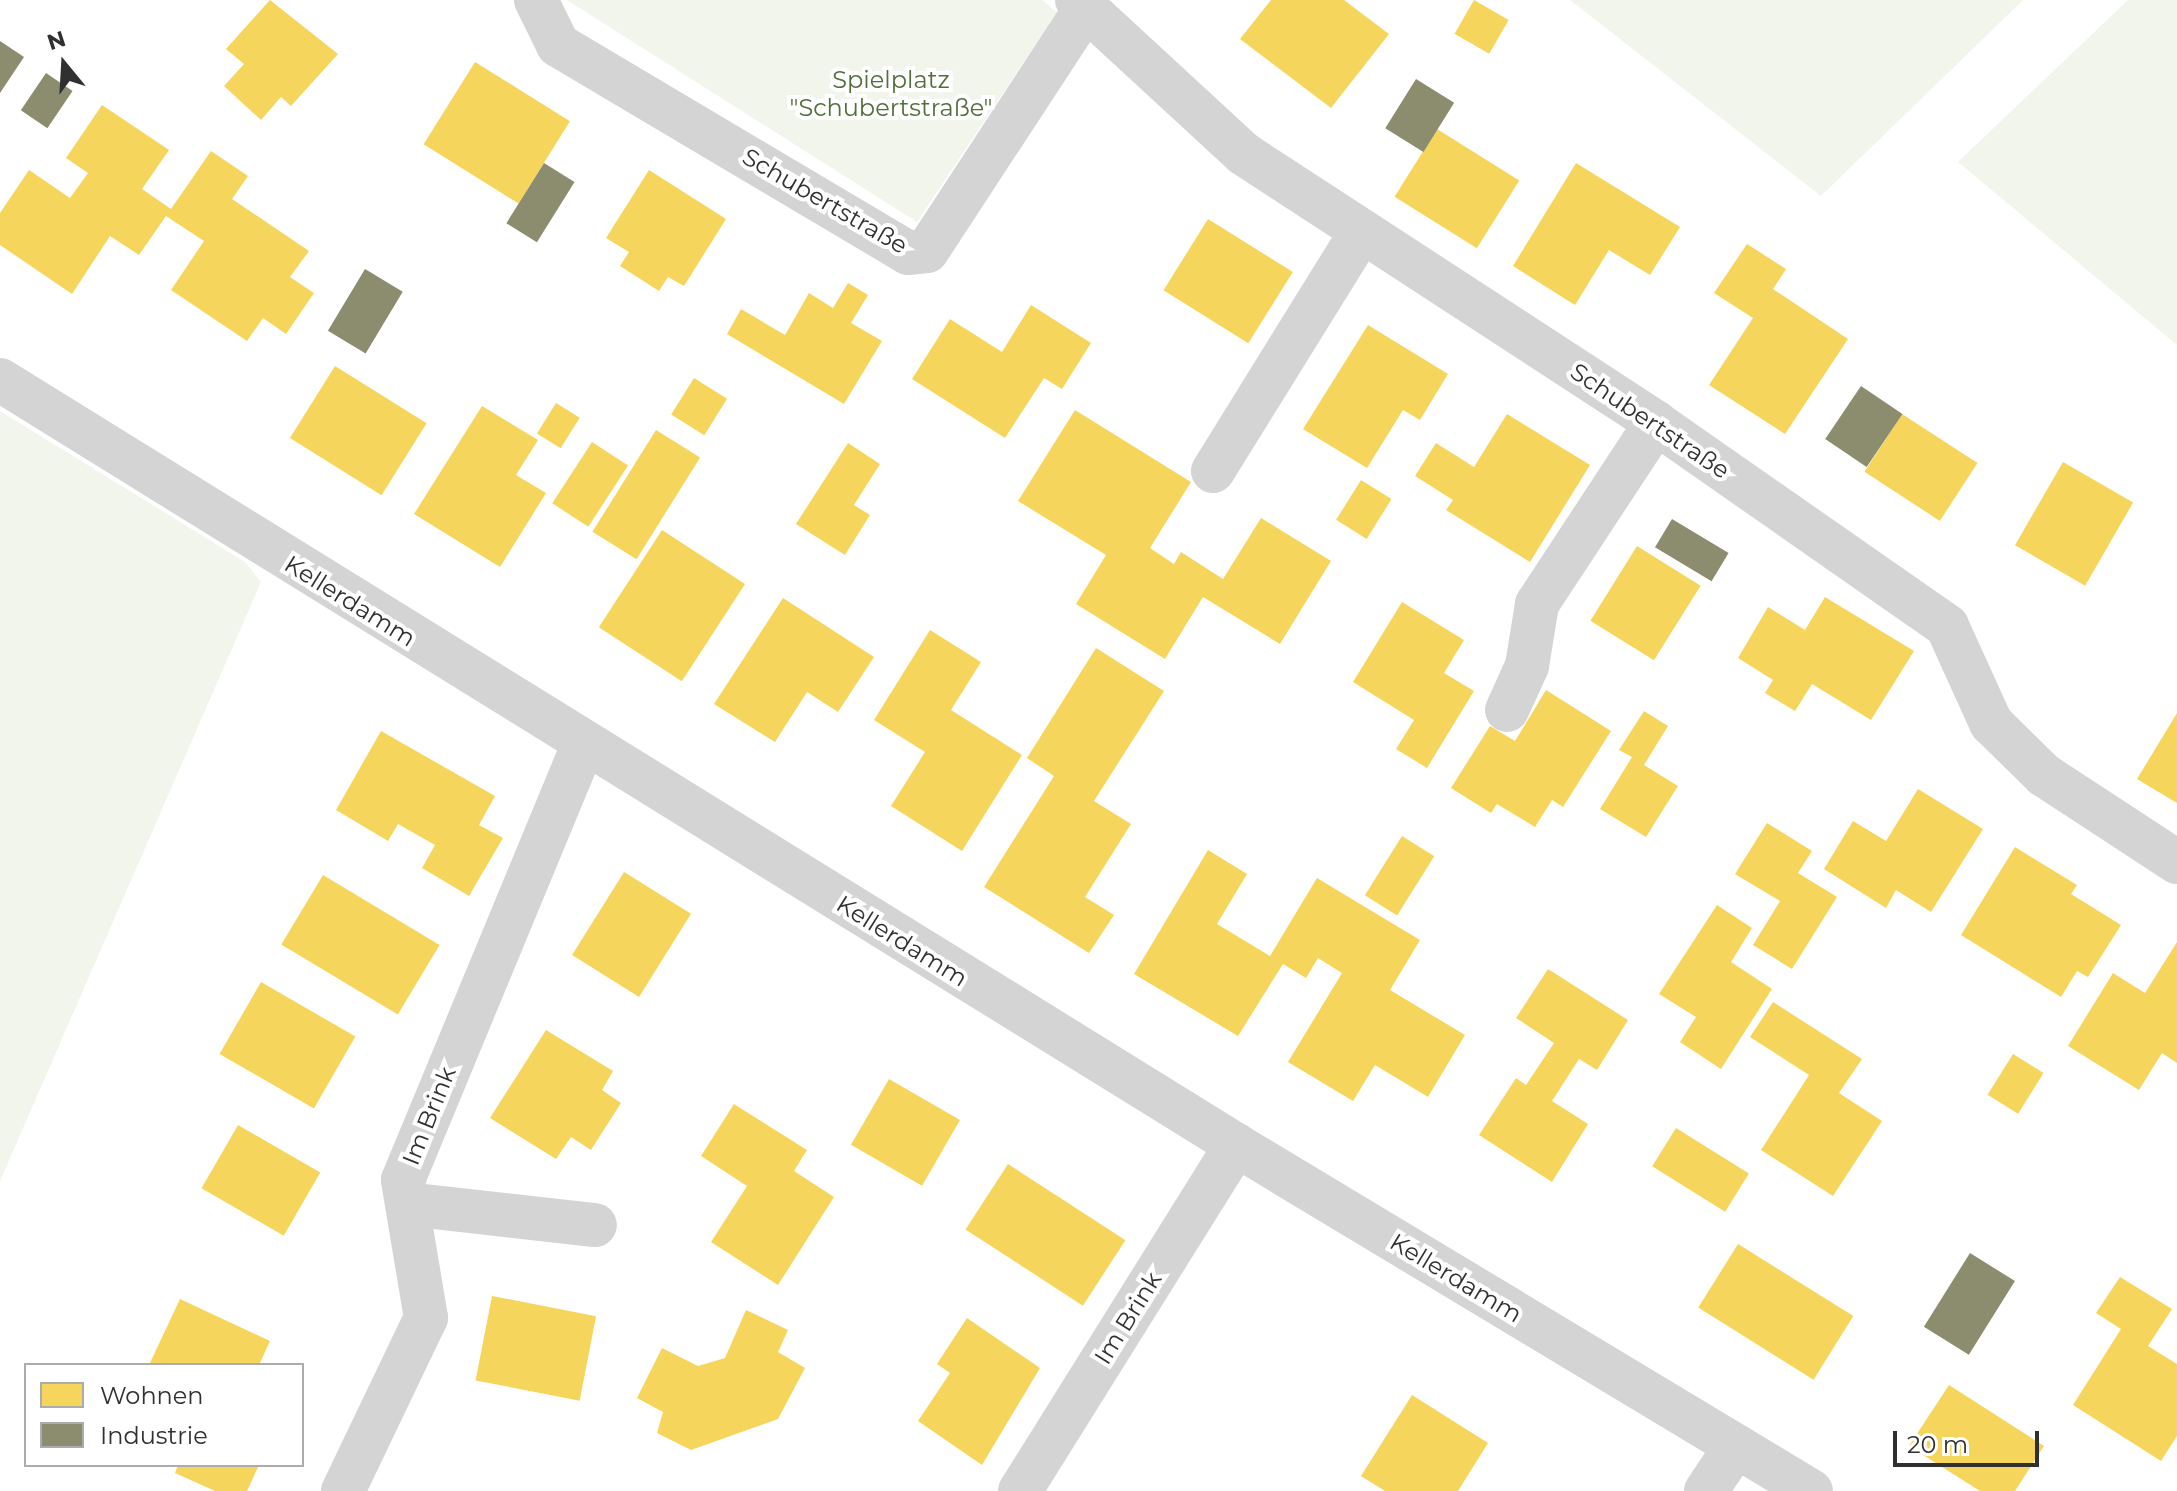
<!DOCTYPE html>
<meta charset="utf-8">
<style>
body{margin:0}
#map{position:relative;width:2177px;height:1491px;overflow:hidden;background:#fff;font-family:Montserrat,sans-serif}
div>[style]{position:absolute}
[style*='--x']{left:calc(var(--x)*1px);top:calc(var(--y)*1px);width:calc(var(--w)*1px);rotate:calc(var(--a)*1deg)}
.green>*{inset:0;background:#f1f5ec}
.homes>*{inset:0;background:#f6d55c;transform-origin:0 0}
.industry>*{inset:0;background:#8c8c6e;transform-origin:0 0}
.minor>*{height:44px;margin:-22px;padding:0 22px;transform-origin:22px;border-radius:22px;background:#d4d4d4}
span{translate:-50% -50%;white-space:nowrap;text-align:center;line-height:1.15;-webkit-text-stroke:8px #fff;paint-order:stroke}
.park-label{font-size:24px;color:#536e3b}
.street-label{font-size:24px;color:#303030}
.legend{position:absolute;left:24px;top:1363px;width:280px;height:104px;box-sizing:border-box;background:#fff;border:2px solid #acacac;margin:0;padding:10px 14px;list-style:none;font-size:24px;color:#303030}
.legend li{display:flex;align-items:center;gap:16px;height:40px}
.legend b{width:40px;border:2px solid #acacac}
.north{position:absolute;left:24px;top:24px;width:80px;height:80px;-webkit-text-stroke:6px #fff;paint-order:stroke;rotate:342deg;font-size:22px;font-weight:700;line-height:32px;text-align:center;color:#303030}
.north::after{content:'';display:block;margin:auto;width:28px;height:36px;background:#303030;clip-path:polygon(50% 0,100% 100%,50% 72%,0 100%)}
.scale{position:absolute;left:1893px;top:1431px;width:146px;height:36px;box-sizing:border-box;border:4px solid #303030;border-top:0;padding-left:10px;font-size:24px;line-height:28px;white-space:nowrap;color:#303030;-webkit-text-stroke:6px #fff;paint-order:stroke}
</style>
<div id="map">
<div class="green">
<div style="clip-path:polygon(567px 0,1042px 0,1057px 12px,917px 222px)"></div>
<div style="clip-path:polygon(1570px 0,2023px 0,1821px 196px)"></div>
<div style="clip-path:polygon(2128px 0,2177px 0,2177px 345px,1958px 162px)"></div>
<div style="clip-path:polygon(0 411px,245px 562px,261px 582px,0 1181px)"></div>
</div>
<div class="homes">
<div style="clip-path:polygon(270px 0,338px 54px,291px 106px,281px 97px,261px 120px,224px 86px,244px 64px,226px 49px)"></div>
<div style="clip-path:polygon(1271px 0,1344px 0,1389px 34px,1331px 108px,1240px 39px)"></div>
<div style="left:1474px;top:0;width:40px;height:39px;rotate:30deg"></div>
<div style="left:475px;top:62px;width:112px;height:97px;rotate:32deg"></div>
<div style="clip-path:polygon(102px 105px,169px 150px,142px 189px,171px 209px,211px 151px,248px 176px,232px 199px,309px 251px,290px 277px,314px 293px,286px 334px,263px 318px,247px 341px,171px 290px,204px 241px,166px 216px,139px 255px,110px 236px,72px 294px,0 245px,0 213px,29px 170px,70px 198px,88px 173px,66px 158px)"></div>
<div style="left:1437px;top:129px;width:97px;height:80px;rotate:32deg"></div>
<div style="clip-path:polygon(1576px 163px,1680px 227px,1650px 275px,1609px 250px,1575px 305px,1513px 266px)"></div>
<div style="clip-path:polygon(649px 170px,726px 219px,684px 286px,668px 277px,659px 291px,620px 266px,629px 252px,606px 238px)"></div>
<div style="left:1208px;top:219px;width:100px;height:84px;rotate:32deg"></div>
<div style="clip-path:polygon(1747px 244px,1786px 269px,1773px 289px,1848px 339px,1785px 434px,1709px 385px,1753px 318px,1714px 293px)"></div>
<div style="clip-path:polygon(848px 283px,868px 295px,851px 323px,882px 341px,844px 404px,727px 334px,741px 309px,785px 335px,809px 293px,833px 308px)"></div>
<div style="clip-path:polygon(1031px 305px,1091px 343px,1062px 389px,1044px 378px,1005px 438px,912px 379px,950px 319px,1002px 352px)"></div>
<div style="clip-path:polygon(1368px 325px,1448px 374px,1420px 420px,1403px 410px,1367px 468px,1303px 429px)"></div>
<div style="left:335px;top:366px;width:108px;height:85px;rotate:32deg"></div>
<div style="left:694px;top:378px;width:39px;height:43px;rotate:32deg"></div>
<div style="left:556px;top:403px;width:28px;height:36px;rotate:32deg"></div>
<div style="clip-path:polygon(482px 406px,538px 440px,516px 475px,546px 493px,500px 567px,414px 514px)"></div>
<div style="clip-path:polygon(1075px 410px,1191px 482px,1150px 548px,1174px 564px,1181px 552px,1223px 579px,1261px 518px,1331px 561px,1280px 644px,1203px 597px,1165px 659px,1076px 604px,1106px 555px,1018px 501px)"></div>
<div style="clip-path:polygon(1507px 414px,1590px 465px,1530px 562px,1446px 510px,1453px 500px,1415px 476px,1436px 443px,1474px 467px)"></div>
<div style="left:1902px;top:414px;width:90px;height:69px;rotate:33deg"></div>
<div style="left:656px;top:430px;width:52px;height:120px;rotate:32deg"></div>
<div style="left:592px;top:442px;width:43px;height:73px;rotate:33deg"></div>
<div style="clip-path:polygon(848px 443px,880px 464px,854px 505px,870px 515px,845px 555px,796px 524px)"></div>
<div style="left:2063px;top:462px;width:81px;height:96px;rotate:30deg"></div>
<div style="left:1361px;top:480px;width:36px;height:47px;rotate:32deg"></div>
<div style="left:662px;top:530px;width:99px;height:116px;rotate:33deg"></div>
<div style="left:1637px;top:546px;width:75px;height:88px;rotate:32deg"></div>
<div style="clip-path:polygon(1825px 597px,1914px 651px,1871px 720px,1812px 684px,1795px 711px,1765px 693px,1773px 680px,1738px 658px,1768px 607px,1805px 630px)"></div>
<div style="clip-path:polygon(783px 598px,874px 657px,838px 712px,807px 692px,775px 742px,714px 704px)"></div>
<div style="clip-path:polygon(1402px 602px,1464px 640px,1444px 673px,1474px 691px,1427px 768px,1396px 749px,1414px 720px,1353px 682px)"></div>
<div style="clip-path:polygon(930px 630px,981px 662px,951px 710px,1022px 755px,962px 851px,891px 806px,925px 752px,874px 720px)"></div>
<div style="clip-path:polygon(1096px 648px,1164px 691px,1094px 801px,1131px 824px,1085px 897px,1114px 915px,1089px 953px,984px 887px,1054px 776px,1027px 758px)"></div>
<div style="clip-path:polygon(1546px 690px,1611px 731px,1563px 807px,1552px 800px,1535px 827px,1497px 804px,1491px 813px,1451px 788px,1490px 726px,1515px 741px)"></div>
<div style="clip-path:polygon(1644px 711px,1668px 726px,1644px 765px,1678px 786px,1646px 837px,1600px 809px,1632px 757px,1619px 750px)"></div>
<div style="clip-path:polygon(2177px 713px,2177px 803px,2137px 779px)"></div>
<div style="clip-path:polygon(381px 731px,495px 796px,479px 825px,503px 838px,469px 896px,422px 868px,435px 845px,398px 824px,388px 841px,336px 810px)"></div>
<div style="clip-path:polygon(1918px 789px,1983px 829px,1931px 912px,1896px 890px,1886px 908px,1824px 869px,1853px 821px,1886px 841px)"></div>
<div style="clip-path:polygon(1767px 823px,1812px 851px,1798px 873px,1837px 897px,1792px 969px,1753px 945px,1780px 901px,1735px 874px)"></div>
<div style="left:1402px;top:836px;width:38px;height:70px;rotate:32deg"></div>
<div style="clip-path:polygon(2015px 847px,2077px 885px,2071px 894px,2121px 925px,2088px 977px,2077px 971px,2061px 997px,1961px 935px)"></div>
<div style="clip-path:polygon(1208px 850px,1247px 874px,1217px 924px,1270px 956px,1317px 878px,1420px 940px,1390px 990px,1465px 1035px,1428px 1097px,1375px 1065px,1353px 1101px,1288px 1062px,1342px 973px,1318px 958px,1306px 978px,1283px 964px,1238px 1036px,1134px 974px)"></div>
<div style="left:624px;top:872px;width:79px;height:98px;rotate:32deg"></div>
<div style="left:323px;top:875px;width:136px;height:81px;rotate:31deg"></div>
<div style="clip-path:polygon(1717px 905px,1752px 928px,1731px 962px,1772px 989px,1721px 1069px,1680px 1042px,1696px 1017px,1659px 994px)"></div>
<div style="clip-path:polygon(2177px 942px,2177px 1063px,2162px 1053px,2139px 1090px,2068px 1046px,2113px 973px,2145px 993px)"></div>
<div style="clip-path:polygon(1548px 969px,1628px 1020px,1597px 1070px,1579px 1059px,1552px 1101px,1588px 1124px,1552px 1182px,1479px 1135px,1516px 1078px,1526px 1085px,1554px 1043px,1516px 1018px)"></div>
<div style="left:261px;top:982px;width:109px;height:83px;rotate:30deg"></div>
<div style="clip-path:polygon(1773px 1002px,1862px 1059px,1839px 1093px,1882px 1121px,1833px 1196px,1761px 1150px,1809px 1075px,1750px 1037px)"></div>
<div style="clip-path:polygon(546px 1030px,613px 1071px,602px 1090px,621px 1103px,591px 1150px,571px 1137px,556px 1159px,490px 1118px)"></div>
<div style="left:2013px;top:1054px;width:36px;height:48px;rotate:32deg"></div>
<div style="left:889px;top:1079px;width:82px;height:76px;rotate:30deg"></div>
<div style="clip-path:polygon(734px 1104px,807px 1150px,794px 1171px,834px 1197px,778px 1285px,711px 1242px,747px 1186px,701px 1156px)"></div>
<div style="left:238px;top:1125px;width:95px;height:73px;rotate:30deg"></div>
<div style="left:1676px;top:1128px;width:86px;height:45px;rotate:32deg"></div>
<div style="left:1008px;top:1164px;width:140px;height:78px;rotate:33deg"></div>
<div style="left:1738px;top:1244px;width:136px;height:75px;rotate:32deg"></div>
<div style="clip-path:polygon(2120px 1277px,2172px 1309px,2148px 1346px,2177px 1364px,2177px 1436px,2161px 1461px,2073px 1405px,2121px 1329px,2096px 1313px)"></div>
<div style="left:492px;top:1296px;width:106px;height:86px;rotate:11deg"></div>
<div style="clip-path:polygon(180px 1299px,270px 1341px,259px 1365px,149px 1365px)"></div>
<div style="clip-path:polygon(746px 1310px,788px 1330px,778px 1352px,805px 1368px,778px 1419px,691px 1450px,657px 1433px,663px 1412px,637px 1398px,662px 1348px,698px 1366px,725px 1358px)"></div>
<div style="clip-path:polygon(967px 1318px,1040px 1368px,982px 1465px,918px 1421px,950px 1373px,937px 1364px)"></div>
<div style="clip-path:polygon(1949px 1385px,2044px 1446px,2015px 1491px,1980px 1491px,1909px 1446px)"></div>
<div style="clip-path:polygon(1412px 1395px,1488px 1443px,1458px 1491px,1385px 1491px,1361px 1476px)"></div>
<div style="clip-path:polygon(178px 1465px,259px 1465px,247px 1491px,215px 1491px,175px 1473px)"></div>
</div>
<div class="industry">
<div style="clip-path:polygon(0 41px,24px 57px,0 93px)"></div>
<div style="left:46px;top:73px;width:32px;height:45px;rotate:34deg"></div>
<div style="left:1416px;top:79px;width:45px;height:58px;rotate:32deg"></div>
<div style="left:544px;top:163px;width:36px;height:71px;rotate:32deg"></div>
<div style="left:365px;top:269px;width:44px;height:72px;rotate:31deg"></div>
<div style="left:1861px;top:386px;width:50px;height:64px;rotate:34deg"></div>
<div style="left:1672px;top:519px;width:66px;height:33px;rotate:31deg"></div>
<div style="left:1970px;top:1253px;width:53px;height:87px;rotate:32deg"></div>
</div>
<div class="minor">
<div style="--x:536;--y:0;--w:50;--a:63.9"></div>
<div style="--x:558;--y:45;--w:407;--a:30.7"></div>
<div style="--x:908;--y:253;--w:19;--a:-6"></div>
<div style="--x:927;--y:251;--w:290;--a:-56.8"></div>
<div style="--x:1077;--y:0;--w:227;--a:42.7"></div>
<div style="--x:1244;--y:154;--w:492;--a:33.1"></div>
<div style="--x:1656;--y:423;--w:355;--a:34.9"></div>
<div style="--x:1947;--y:626;--w:107;--a:65.6"></div>
<div style="--x:1991;--y:723;--w:74;--a:44.5"></div>
<div style="--x:2044;--y:775;--w:159;--a:33.2"></div>
<div style="--x:0;--y:380;--w:1454;--a:31.75"></div>
<div style="--x:1236;--y:1145;--w:671;--a:31.04"></div>
<div style="--x:1213;--y:471;--w:282;--a:-58.2"></div>
<div style="--x:1507;--y:710;--w:48;--a:-65.6"></div>
<div style="--x:1527;--y:666;--w:63;--a:-80.8"></div>
<div style="--x:1537;--y:604;--w:217;--a:-56.7"></div>
<div style="--x:407;--y:1204;--w:189;--a:6.4"></div>
<div style="--x:343;--y:1491;--w:192;--a:-64.4"></div>
<div style="--x:426;--y:1318;--w:140;--a:-99.5"></div>
<div style="--x:403;--y:1180;--w:471;--a:-67.5"></div>
<div style="--x:1020;--y:1491;--w:408;--a:-58"></div>
<div style="--x:1706;--y:1491;--w:54;--a:-56.3"></div>
</div>
<div class="park-label">
<span style="left:891px;top:94px">Spielplatz<br>"Schubertstraße"</span>
</div>
<div class="street-label">
<span style="left:825px;top:201px;rotate:30deg">Schubertstraße</span>
<span style="left:1650px;top:421px;rotate:34deg">Schubertstraße</span>
<span style="left:350px;top:601px;rotate:32deg">Kellerdamm</span>
<span style="left:902px;top:941px;rotate:32deg">Kellerdamm</span>
<span style="left:429px;top:1116px;rotate:-68deg">Im Brink</span>
<span style="left:1456px;top:1278px;rotate:31deg">Kellerdamm</span>
<span style="left:1128px;top:1318px;rotate:-58deg">Im Brink</span>
</div>
<ul class="legend">
<li><b style="height:22px;background:#f6d55c"></b>Wohnen</li>
<li><b style="height:22px;background:#8c8c6e"></b>Industrie</li>
</ul>
<div class="north">N</div>
<div class="scale">20 m</div>
</div>
